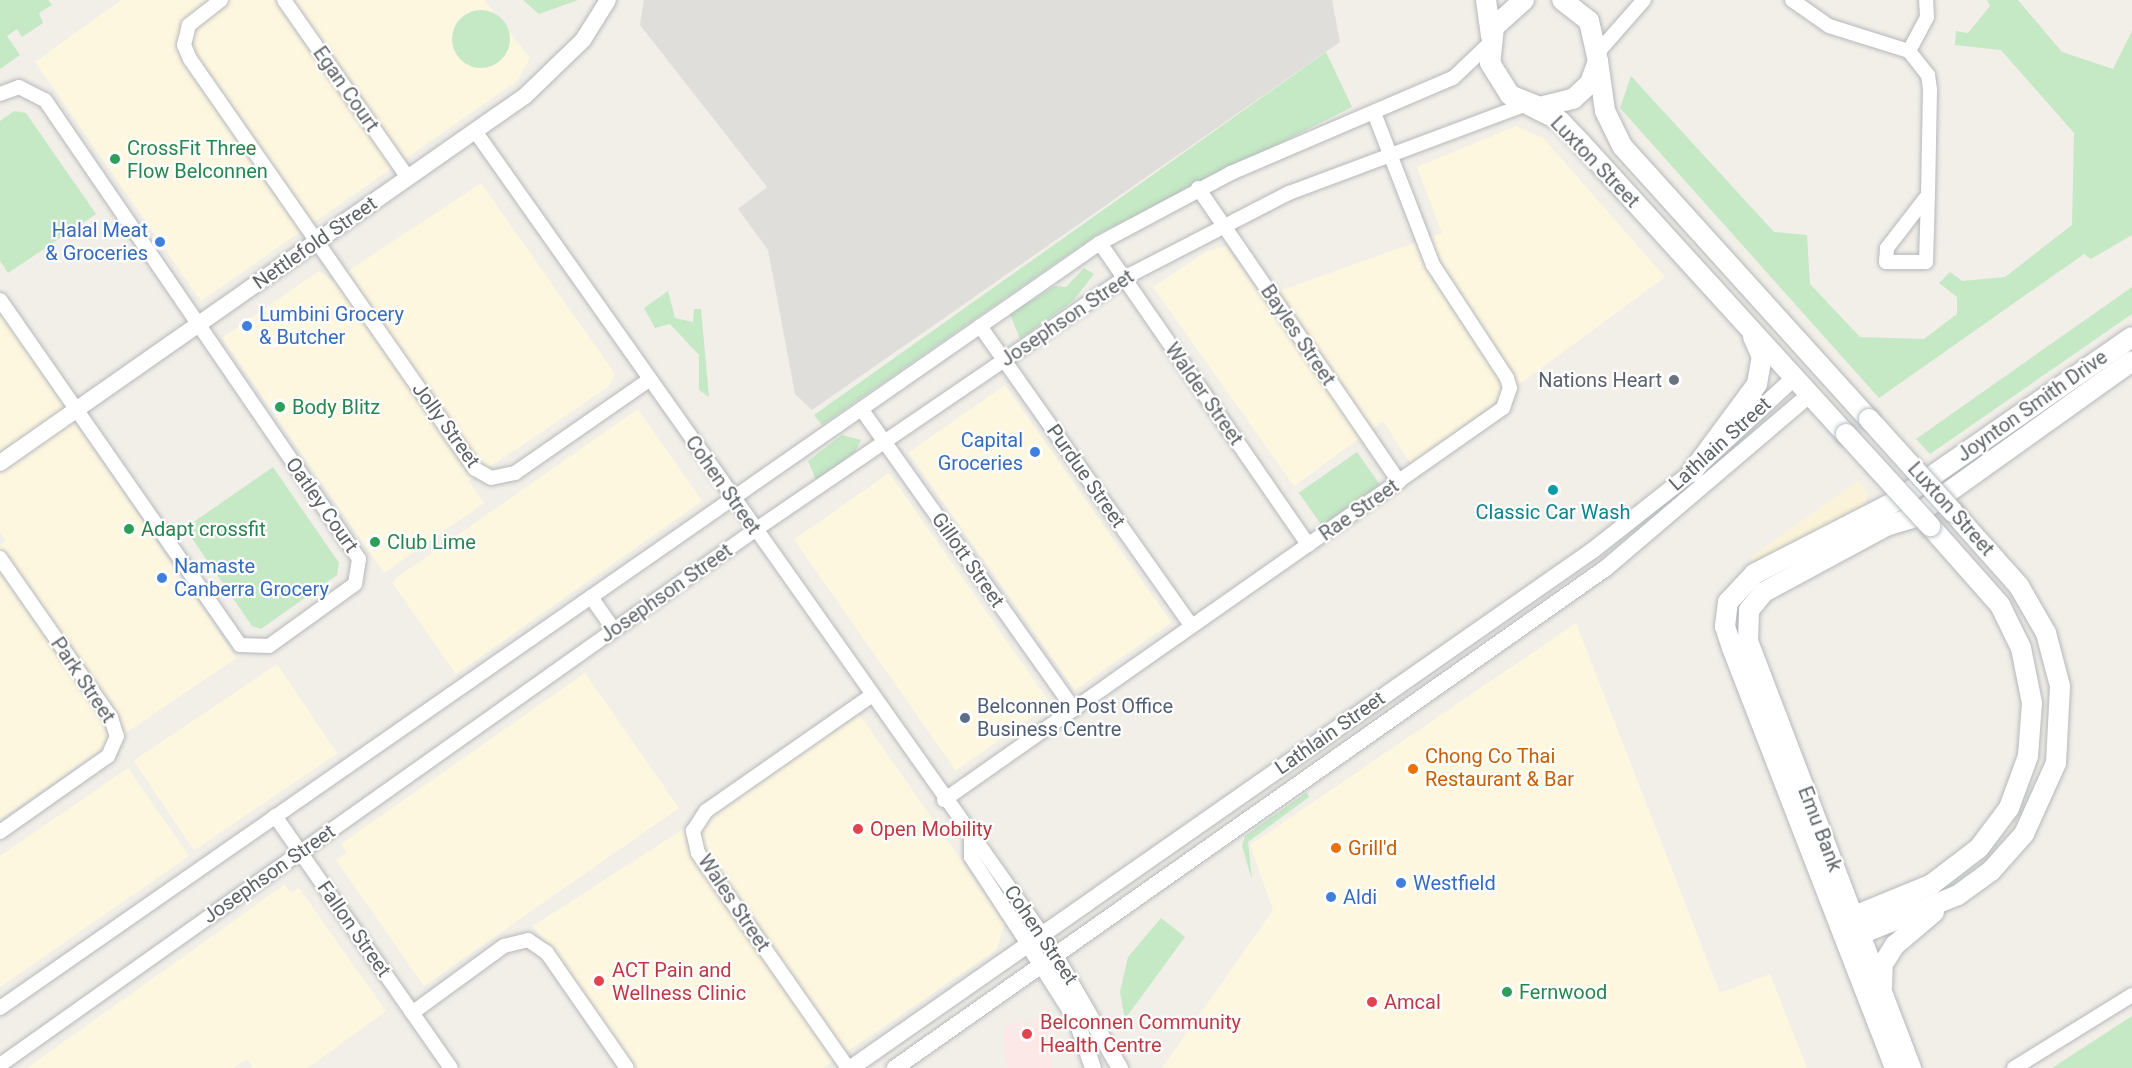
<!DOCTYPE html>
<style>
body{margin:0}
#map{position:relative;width:2132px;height:1068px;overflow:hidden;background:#f1efe8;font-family:Roboto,sans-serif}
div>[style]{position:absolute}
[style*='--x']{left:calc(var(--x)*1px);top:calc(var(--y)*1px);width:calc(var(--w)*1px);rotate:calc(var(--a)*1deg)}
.commercial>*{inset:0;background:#fef7e0;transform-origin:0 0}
.industrial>*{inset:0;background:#e0deda}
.medical>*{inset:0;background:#fce8e6}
.green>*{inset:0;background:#c5e8c5;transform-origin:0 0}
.round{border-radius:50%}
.sand>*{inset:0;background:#fbf3d9}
.roads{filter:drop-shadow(0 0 2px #b5b8bc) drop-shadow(0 0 2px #b5b8bc)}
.minor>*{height:14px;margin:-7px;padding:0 7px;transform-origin:7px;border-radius:7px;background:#fff}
.tertiary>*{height:16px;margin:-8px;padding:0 8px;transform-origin:8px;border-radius:8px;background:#fff}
.secondary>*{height:20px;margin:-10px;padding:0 10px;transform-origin:10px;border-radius:10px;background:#fff}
.bridges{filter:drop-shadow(0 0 2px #b6babf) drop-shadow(0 0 2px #b6babf)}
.secondary-bridge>*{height:20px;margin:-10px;padding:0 10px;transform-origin:10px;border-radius:10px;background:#fff}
.dots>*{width:16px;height:16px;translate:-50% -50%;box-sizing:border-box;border:3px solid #fff;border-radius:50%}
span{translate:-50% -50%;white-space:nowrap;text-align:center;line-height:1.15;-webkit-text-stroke:4.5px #fff;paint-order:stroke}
.street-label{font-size:20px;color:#5f6368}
.leisure-label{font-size:20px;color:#27864d}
.left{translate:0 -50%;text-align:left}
.shop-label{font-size:20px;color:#366cbe}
.right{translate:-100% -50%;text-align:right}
.worship-label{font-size:20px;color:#5b616d}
.culture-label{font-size:20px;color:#0d838f}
.service-label{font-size:20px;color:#4e5e75}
.food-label{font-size:20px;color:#c56008}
.health-label{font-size:20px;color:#be3a42}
</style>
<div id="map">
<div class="commercial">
<div style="clip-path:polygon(121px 0,484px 0,530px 58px,517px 81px,201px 301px,35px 62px)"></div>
<div style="clip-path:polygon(1516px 126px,1544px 139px,1665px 277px,1411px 464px,1383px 421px,1294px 486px,1153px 287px,1207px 251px,1226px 246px,1262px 297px,1442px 233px,1417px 167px)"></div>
<div style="clip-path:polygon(481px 183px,615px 374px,608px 387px,469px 481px,484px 503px,384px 573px,222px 338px,319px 271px,333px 281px)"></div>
<div style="clip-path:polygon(0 312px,236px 658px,0 819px,0 545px,6px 541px,0 532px)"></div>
<div style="left:1005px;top:385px;width:290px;height:118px;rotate:55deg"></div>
<div style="clip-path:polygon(638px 409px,702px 501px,456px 674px,393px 584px,396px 578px)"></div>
<div style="left:889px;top:473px;width:282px;height:116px;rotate:55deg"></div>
<div style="clip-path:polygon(1576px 623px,1720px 993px,1770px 974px,1807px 1068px,1162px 1068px,1273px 910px,1250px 845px)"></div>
<div style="left:277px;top:664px;width:108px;height:173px;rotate:56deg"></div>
<div style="clip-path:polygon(585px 673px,679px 808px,424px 986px,336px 860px,347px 852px,341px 844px)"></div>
<div style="clip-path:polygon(860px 715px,1005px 923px,996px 950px,823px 1068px,634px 1068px,533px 926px)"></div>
<div style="clip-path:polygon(128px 768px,189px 856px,0 987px,0 856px)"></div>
<div style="clip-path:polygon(284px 885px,291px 893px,299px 888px,386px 1011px,308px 1068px,253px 1068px,247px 1059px,234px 1068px,27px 1068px)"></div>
</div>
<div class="industrial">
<div style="clip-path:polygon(644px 0,1332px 0,1340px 42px,812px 410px,795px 394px,768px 250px,738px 209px,767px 187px,640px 25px)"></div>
</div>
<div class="medical">
<div style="clip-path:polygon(1046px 1017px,1052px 1068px,1007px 1068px,1003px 1026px)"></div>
</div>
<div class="green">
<div style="clip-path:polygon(0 0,48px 0,52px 5px,39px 13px,43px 23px,22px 37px,17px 29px,7px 36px,20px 55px,0 69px)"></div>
<div style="clip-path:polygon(523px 0,578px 0,539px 14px)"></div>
<div style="clip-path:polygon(1987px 0,2018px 0,2062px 52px,2113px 69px,2132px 31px,2132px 235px,2091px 259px,2084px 254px,1879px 398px,1620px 108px,1631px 76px,1774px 232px,1807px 235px,1810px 284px,1860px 337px,1924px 339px,1957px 314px,1957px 297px,1939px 283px,1950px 272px,1962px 281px,2005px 277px,2072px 225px,2074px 133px,2001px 50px,1955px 45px,1956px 31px,1968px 33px,1990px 6px)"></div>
<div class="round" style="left:452px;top:10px;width:58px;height:58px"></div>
<div style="clip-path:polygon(1326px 52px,1352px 107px,1096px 235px,822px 425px,814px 415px)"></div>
<div style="clip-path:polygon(14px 111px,26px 113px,96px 214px,8px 273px,0 261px,0 121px)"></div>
<div style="clip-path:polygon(1084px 268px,1094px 274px,1073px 301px,1020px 339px,1010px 314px,1055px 286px,1066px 287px)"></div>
<div style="clip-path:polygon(2132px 287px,2132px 314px,1930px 454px,1916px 439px)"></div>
<div style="clip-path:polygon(668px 291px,675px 318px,693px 322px,694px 309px,701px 309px,709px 397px,699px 390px,699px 355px,670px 324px,655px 328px,644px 308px)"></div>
<div style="clip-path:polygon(842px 435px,861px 440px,855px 452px,816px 480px,808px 461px)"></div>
<div style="left:1357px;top:452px;width:40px;height:71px;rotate:55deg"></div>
<div style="clip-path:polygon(273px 467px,339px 563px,337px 575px,261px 629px,252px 626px,185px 528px)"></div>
<div style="clip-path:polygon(1307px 792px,1309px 797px,1248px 842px,1252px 880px,1242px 846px,1245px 836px)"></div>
<div style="clip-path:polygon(1161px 918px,1185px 937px,1125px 1019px,1120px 992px,1128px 957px)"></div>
<div style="clip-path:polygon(2132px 1016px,2132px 1068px,2052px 1068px)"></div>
</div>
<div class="sand">
<div style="clip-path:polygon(1858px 481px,1868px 494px,1863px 507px,1753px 564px,1751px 557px)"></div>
</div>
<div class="roads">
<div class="minor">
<div style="--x:221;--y:0;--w:41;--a:142"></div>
<div style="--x:189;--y:25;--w:21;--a:104"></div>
<div style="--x:184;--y:45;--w:15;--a:67"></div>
<div style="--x:190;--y:59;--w:499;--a:55.2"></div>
<div style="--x:475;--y:469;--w:18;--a:29"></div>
<div style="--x:491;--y:478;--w:25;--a:-12"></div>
<div style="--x:515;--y:473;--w:163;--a:-34.8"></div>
<div style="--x:284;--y:0;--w:217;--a:55.1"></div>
<div style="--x:1792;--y:0;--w:45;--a:35.1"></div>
<div style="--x:1829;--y:26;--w:84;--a:17.4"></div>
<div style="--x:1909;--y:51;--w:31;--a:52"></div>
<div style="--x:1928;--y:75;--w:15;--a:82"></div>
<div style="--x:1930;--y:90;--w:105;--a:91.1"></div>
<div style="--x:1928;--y:195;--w:67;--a:91.7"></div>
<div style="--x:1926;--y:262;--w:40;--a:180"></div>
<div style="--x:1886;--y:262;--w:14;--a:-86"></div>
<div style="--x:1887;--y:248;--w:67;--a:-52.3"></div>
<div style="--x:1599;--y:51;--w:68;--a:-48.6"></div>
<div style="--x:1909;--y:51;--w:38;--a:-62"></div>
<div style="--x:1927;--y:17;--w:17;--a:-93"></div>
<div style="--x:0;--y:94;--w:20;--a:-20"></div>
<div style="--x:19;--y:87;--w:29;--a:27"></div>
<div style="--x:45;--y:100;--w:556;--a:55.62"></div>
<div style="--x:359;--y:559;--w:25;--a:99"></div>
<div style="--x:355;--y:584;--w:106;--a:144.2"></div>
<div style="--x:269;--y:646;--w:29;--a:-178"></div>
<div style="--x:240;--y:645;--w:420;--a:-124.8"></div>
<div style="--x:475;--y:131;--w:983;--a:54.77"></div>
<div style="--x:1198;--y:188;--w:356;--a:55.6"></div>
<div style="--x:1100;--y:243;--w:367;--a:55.4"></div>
<div style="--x:980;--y:326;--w:367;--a:54.8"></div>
<div style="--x:862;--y:410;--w:367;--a:54.7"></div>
<div style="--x:0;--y:558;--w:195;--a:55.2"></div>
<div style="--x:111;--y:718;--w:19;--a:72"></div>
<div style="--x:117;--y:736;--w:22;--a:114"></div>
<div style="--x:108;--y:756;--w:132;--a:144.9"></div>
<div style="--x:591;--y:597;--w:40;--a:55.1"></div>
<div style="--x:944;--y:800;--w:683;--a:-35.04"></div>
<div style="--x:1503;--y:408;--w:21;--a:-71"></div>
<div style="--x:1510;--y:388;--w:10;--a:-107"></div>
<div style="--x:1507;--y:378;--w:135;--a:-123.2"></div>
<div style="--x:1433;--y:265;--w:163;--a:-111.2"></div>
<div style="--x:275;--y:816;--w:307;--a:55.1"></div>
<div style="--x:971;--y:839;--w:18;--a:90"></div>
<div style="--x:971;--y:857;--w:104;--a:56.8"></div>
<div style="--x:0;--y:1008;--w:1340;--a:-34.82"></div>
<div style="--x:1100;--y:243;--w:149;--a:-28.1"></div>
<div style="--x:1231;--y:173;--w:241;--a:-23.2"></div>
<div style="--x:1453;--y:78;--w:50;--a:-43.4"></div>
<div style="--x:412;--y:1013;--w:114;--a:-36.1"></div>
<div style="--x:504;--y:946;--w:25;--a:-14"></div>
<div style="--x:528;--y:940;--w:23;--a:34"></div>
<div style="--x:547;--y:953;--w:140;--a:55.2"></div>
<div style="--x:0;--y:1065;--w:925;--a:-35.32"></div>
<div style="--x:755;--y:530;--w:447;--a:-34.3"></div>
<div style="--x:1124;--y:278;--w:186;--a:-27.3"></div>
<div style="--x:1289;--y:193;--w:254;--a:-20.5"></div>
<div style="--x:848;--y:1068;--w:262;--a:-124.9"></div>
<div style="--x:698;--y:853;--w:23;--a:-103"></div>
<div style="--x:693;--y:831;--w:24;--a:-57"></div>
<div style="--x:706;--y:811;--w:201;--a:-34.9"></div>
<div style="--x:2014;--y:1068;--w:139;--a:-31.7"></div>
</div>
<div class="tertiary">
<div style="--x:0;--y:463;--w:641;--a:-34.96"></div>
<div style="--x:525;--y:96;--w:81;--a:-44"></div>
<div style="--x:583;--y:40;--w:47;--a:-58"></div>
<div style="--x:1028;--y:944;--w:89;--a:57.4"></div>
<div style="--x:1076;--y:1019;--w:52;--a:70.9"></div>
<div style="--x:1050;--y:947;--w:140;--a:60"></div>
<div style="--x:851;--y:1068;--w:905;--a:-34.92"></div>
<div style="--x:1593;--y:550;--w:126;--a:-38.2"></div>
<div style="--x:1692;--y:472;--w:139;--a:-42.7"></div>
<div style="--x:895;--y:1068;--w:869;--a:-35.12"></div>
<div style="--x:1606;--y:568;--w:267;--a:-40.4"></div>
</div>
<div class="secondary">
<div style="--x:1486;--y:0;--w:37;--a:82"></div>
<div style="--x:1524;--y:0;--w:40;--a:138"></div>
<div style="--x:1494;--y:27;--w:36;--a:96"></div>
<div style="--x:1490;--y:63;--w:38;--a:58"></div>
<div style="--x:1510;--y:95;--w:32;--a:22"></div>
<div style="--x:1540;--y:107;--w:34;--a:-14"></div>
<div style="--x:1573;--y:99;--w:23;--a:-43"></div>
<div style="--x:1590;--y:83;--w:23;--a:-70"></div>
<div style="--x:1598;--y:61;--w:41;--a:-102.7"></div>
<div style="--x:1589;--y:21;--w:34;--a:-142"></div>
<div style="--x:1598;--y:61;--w:50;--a:82"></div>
<div style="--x:1605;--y:111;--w:39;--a:64"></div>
<div style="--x:1622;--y:146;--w:368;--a:47.9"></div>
<div style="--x:1529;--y:105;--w:35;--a:27"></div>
<div style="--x:1560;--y:121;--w:30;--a:46"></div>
<div style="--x:1581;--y:143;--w:394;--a:47.7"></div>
<div style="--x:1692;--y:472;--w:109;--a:-53.5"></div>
<div style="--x:1757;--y:384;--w:27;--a:-80"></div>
<div style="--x:1762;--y:357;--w:22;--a:-114"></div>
<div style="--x:1842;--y:921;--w:97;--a:-22.3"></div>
<div style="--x:1932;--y:884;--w:59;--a:-37.5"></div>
<div style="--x:1979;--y:848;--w:50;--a:-53.1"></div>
<div style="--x:2009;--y:808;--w:55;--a:-69.9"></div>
<div style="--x:2028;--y:756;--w:53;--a:-85.7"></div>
<div style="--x:2032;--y:703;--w:56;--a:-101.3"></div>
<div style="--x:2021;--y:648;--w:48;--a:-116"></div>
<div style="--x:2000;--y:605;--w:106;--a:-131.5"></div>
<div style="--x:1848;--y:939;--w:118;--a:-21.8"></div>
<div style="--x:1958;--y:895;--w:41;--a:-36"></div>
<div style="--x:1991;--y:871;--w:50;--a:-48.3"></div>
<div style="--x:2024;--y:834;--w:78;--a:-65.7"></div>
<div style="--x:2056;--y:763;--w:77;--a:-87"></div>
<div style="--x:2060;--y:686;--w:55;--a:-104.8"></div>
<div style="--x:2046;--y:633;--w:54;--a:-119.9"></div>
<div style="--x:2019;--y:586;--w:99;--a:-131.7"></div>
<div style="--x:1882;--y:987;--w:23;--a:-88"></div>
<div style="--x:1883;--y:964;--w:22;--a:-58"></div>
<div style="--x:1895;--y:945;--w:51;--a:-40.2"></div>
<div style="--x:1895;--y:1068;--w:451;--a:-111.2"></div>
<div style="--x:1732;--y:648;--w:23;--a:-108"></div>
<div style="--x:1725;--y:626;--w:24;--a:-83"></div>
<div style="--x:1728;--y:602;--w:38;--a:-47"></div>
<div style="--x:1754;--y:574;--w:160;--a:-27.2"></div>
<div style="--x:1896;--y:501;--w:287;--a:-34.8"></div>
<div style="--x:1911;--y:1068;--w:456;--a:-110.9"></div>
<div style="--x:1748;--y:642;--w:32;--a:-88"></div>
<div style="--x:1749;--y:610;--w:23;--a:-50"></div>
<div style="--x:1764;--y:592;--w:139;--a:-28.4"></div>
<div style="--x:1886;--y:526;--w:27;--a:-17"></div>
<div style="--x:1912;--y:518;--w:270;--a:-35.5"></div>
</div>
</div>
<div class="bridges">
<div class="secondary-bridge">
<div style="--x:1869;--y:419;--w:125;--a:47.9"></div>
<div style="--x:1846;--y:434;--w:125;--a:47.6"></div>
</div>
</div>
<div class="dots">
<div style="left:115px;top:159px;background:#2e9e5b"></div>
<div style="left:160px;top:242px;background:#3f7fe0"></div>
<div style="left:247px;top:326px;background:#3f7fe0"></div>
<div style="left:1674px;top:380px;background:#6b7280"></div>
<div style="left:280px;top:407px;background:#2e9e5b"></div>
<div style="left:1035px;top:452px;background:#3f7fe0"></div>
<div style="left:1553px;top:490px;background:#0f9aa8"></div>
<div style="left:129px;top:529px;background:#2e9e5b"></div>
<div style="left:375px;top:542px;background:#2e9e5b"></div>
<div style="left:162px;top:578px;background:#3f7fe0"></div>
<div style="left:965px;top:718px;background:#5c6f8a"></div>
<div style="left:1413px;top:769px;background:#e8710a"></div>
<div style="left:858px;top:829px;background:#e0444e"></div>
<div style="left:1336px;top:848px;background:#e8710a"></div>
<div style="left:1401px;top:883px;background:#3f7fe0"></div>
<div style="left:1331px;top:897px;background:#3f7fe0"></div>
<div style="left:599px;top:981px;background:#e0444e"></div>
<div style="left:1507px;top:992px;background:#2e9e5b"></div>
<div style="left:1372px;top:1002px;background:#e0444e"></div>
<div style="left:1027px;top:1034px;background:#e0444e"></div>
</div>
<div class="street-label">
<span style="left:346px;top:89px;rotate:55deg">Egan Court</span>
<span style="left:1595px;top:162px;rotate:46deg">Luxton Street</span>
<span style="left:315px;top:243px;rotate:-35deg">Nettlefold Street</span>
<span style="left:1067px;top:318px;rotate:-34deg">Josephson Street</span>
<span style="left:1298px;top:335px;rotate:56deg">Bayles Street</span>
<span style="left:1204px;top:394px;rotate:55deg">Walder Street</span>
<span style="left:2032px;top:406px;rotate:-35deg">Joynton Smith Drive</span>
<span style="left:446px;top:425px;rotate:54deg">Jolly Street</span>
<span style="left:1720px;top:444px;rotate:-42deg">Lathlain Street</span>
<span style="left:1086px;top:476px;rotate:55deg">Purdue Street</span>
<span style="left:723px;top:485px;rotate:55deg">Cohen Street</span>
<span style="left:322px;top:505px;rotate:55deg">Oatley Court</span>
<span style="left:1951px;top:509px;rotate:48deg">Luxton Street</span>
<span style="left:1359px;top:510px;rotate:-35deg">Rae Street</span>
<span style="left:968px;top:560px;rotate:55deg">Gillott Street</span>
<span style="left:666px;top:593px;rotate:-35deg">Josephson Street</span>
<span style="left:83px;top:680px;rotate:56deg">Park Street</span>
<span style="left:1330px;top:733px;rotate:-35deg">Lathlain Street</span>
<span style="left:1820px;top:829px;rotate:69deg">Emu Bank</span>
<span style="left:269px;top:874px;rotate:-35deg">Josephson Street</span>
<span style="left:734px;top:903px;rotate:56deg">Wales Street</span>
<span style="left:354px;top:929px;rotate:55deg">Fallon Street</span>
<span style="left:1041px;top:935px;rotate:56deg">Cohen Street</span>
</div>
<div class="leisure-label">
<span class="left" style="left:127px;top:160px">CrossFit Three<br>Flow Belconnen</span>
<span class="left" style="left:292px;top:407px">Body Blitz</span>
<span class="left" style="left:141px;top:529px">Adapt crossfit</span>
<span class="left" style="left:387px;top:542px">Club Lime</span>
<span class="left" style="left:1519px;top:992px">Fernwood</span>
</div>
<div class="shop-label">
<span class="right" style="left:148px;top:242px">Halal Meat<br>&amp; Groceries</span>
<span class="left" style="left:259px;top:326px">Lumbini Grocery<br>&amp; Butcher</span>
<span class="right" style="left:1023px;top:452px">Capital<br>Groceries</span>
<span class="left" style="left:174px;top:578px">Namaste<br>Canberra Grocery</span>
<span class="left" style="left:1413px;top:883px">Westfield</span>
<span class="left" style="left:1343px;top:897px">Aldi</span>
</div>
<div class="worship-label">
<span class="right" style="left:1662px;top:380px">Nations Heart</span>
</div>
<div class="culture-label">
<span style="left:1553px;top:512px">Classic Car Wash</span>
</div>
<div class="service-label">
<span class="left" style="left:977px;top:718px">Belconnen Post Office<br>Business Centre</span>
</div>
<div class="food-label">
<span class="left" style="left:1425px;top:768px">Chong Co Thai<br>Restaurant &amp; Bar</span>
<span class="left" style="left:1348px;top:848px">Grill'd</span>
</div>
<div class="health-label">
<span class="left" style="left:870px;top:829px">Open Mobility</span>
<span class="left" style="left:612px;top:982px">ACT Pain and<br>Wellness Clinic</span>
<span class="left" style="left:1384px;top:1002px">Amcal</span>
<span class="left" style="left:1040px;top:1034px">Belconnen Community<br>Health Centre</span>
</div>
</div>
